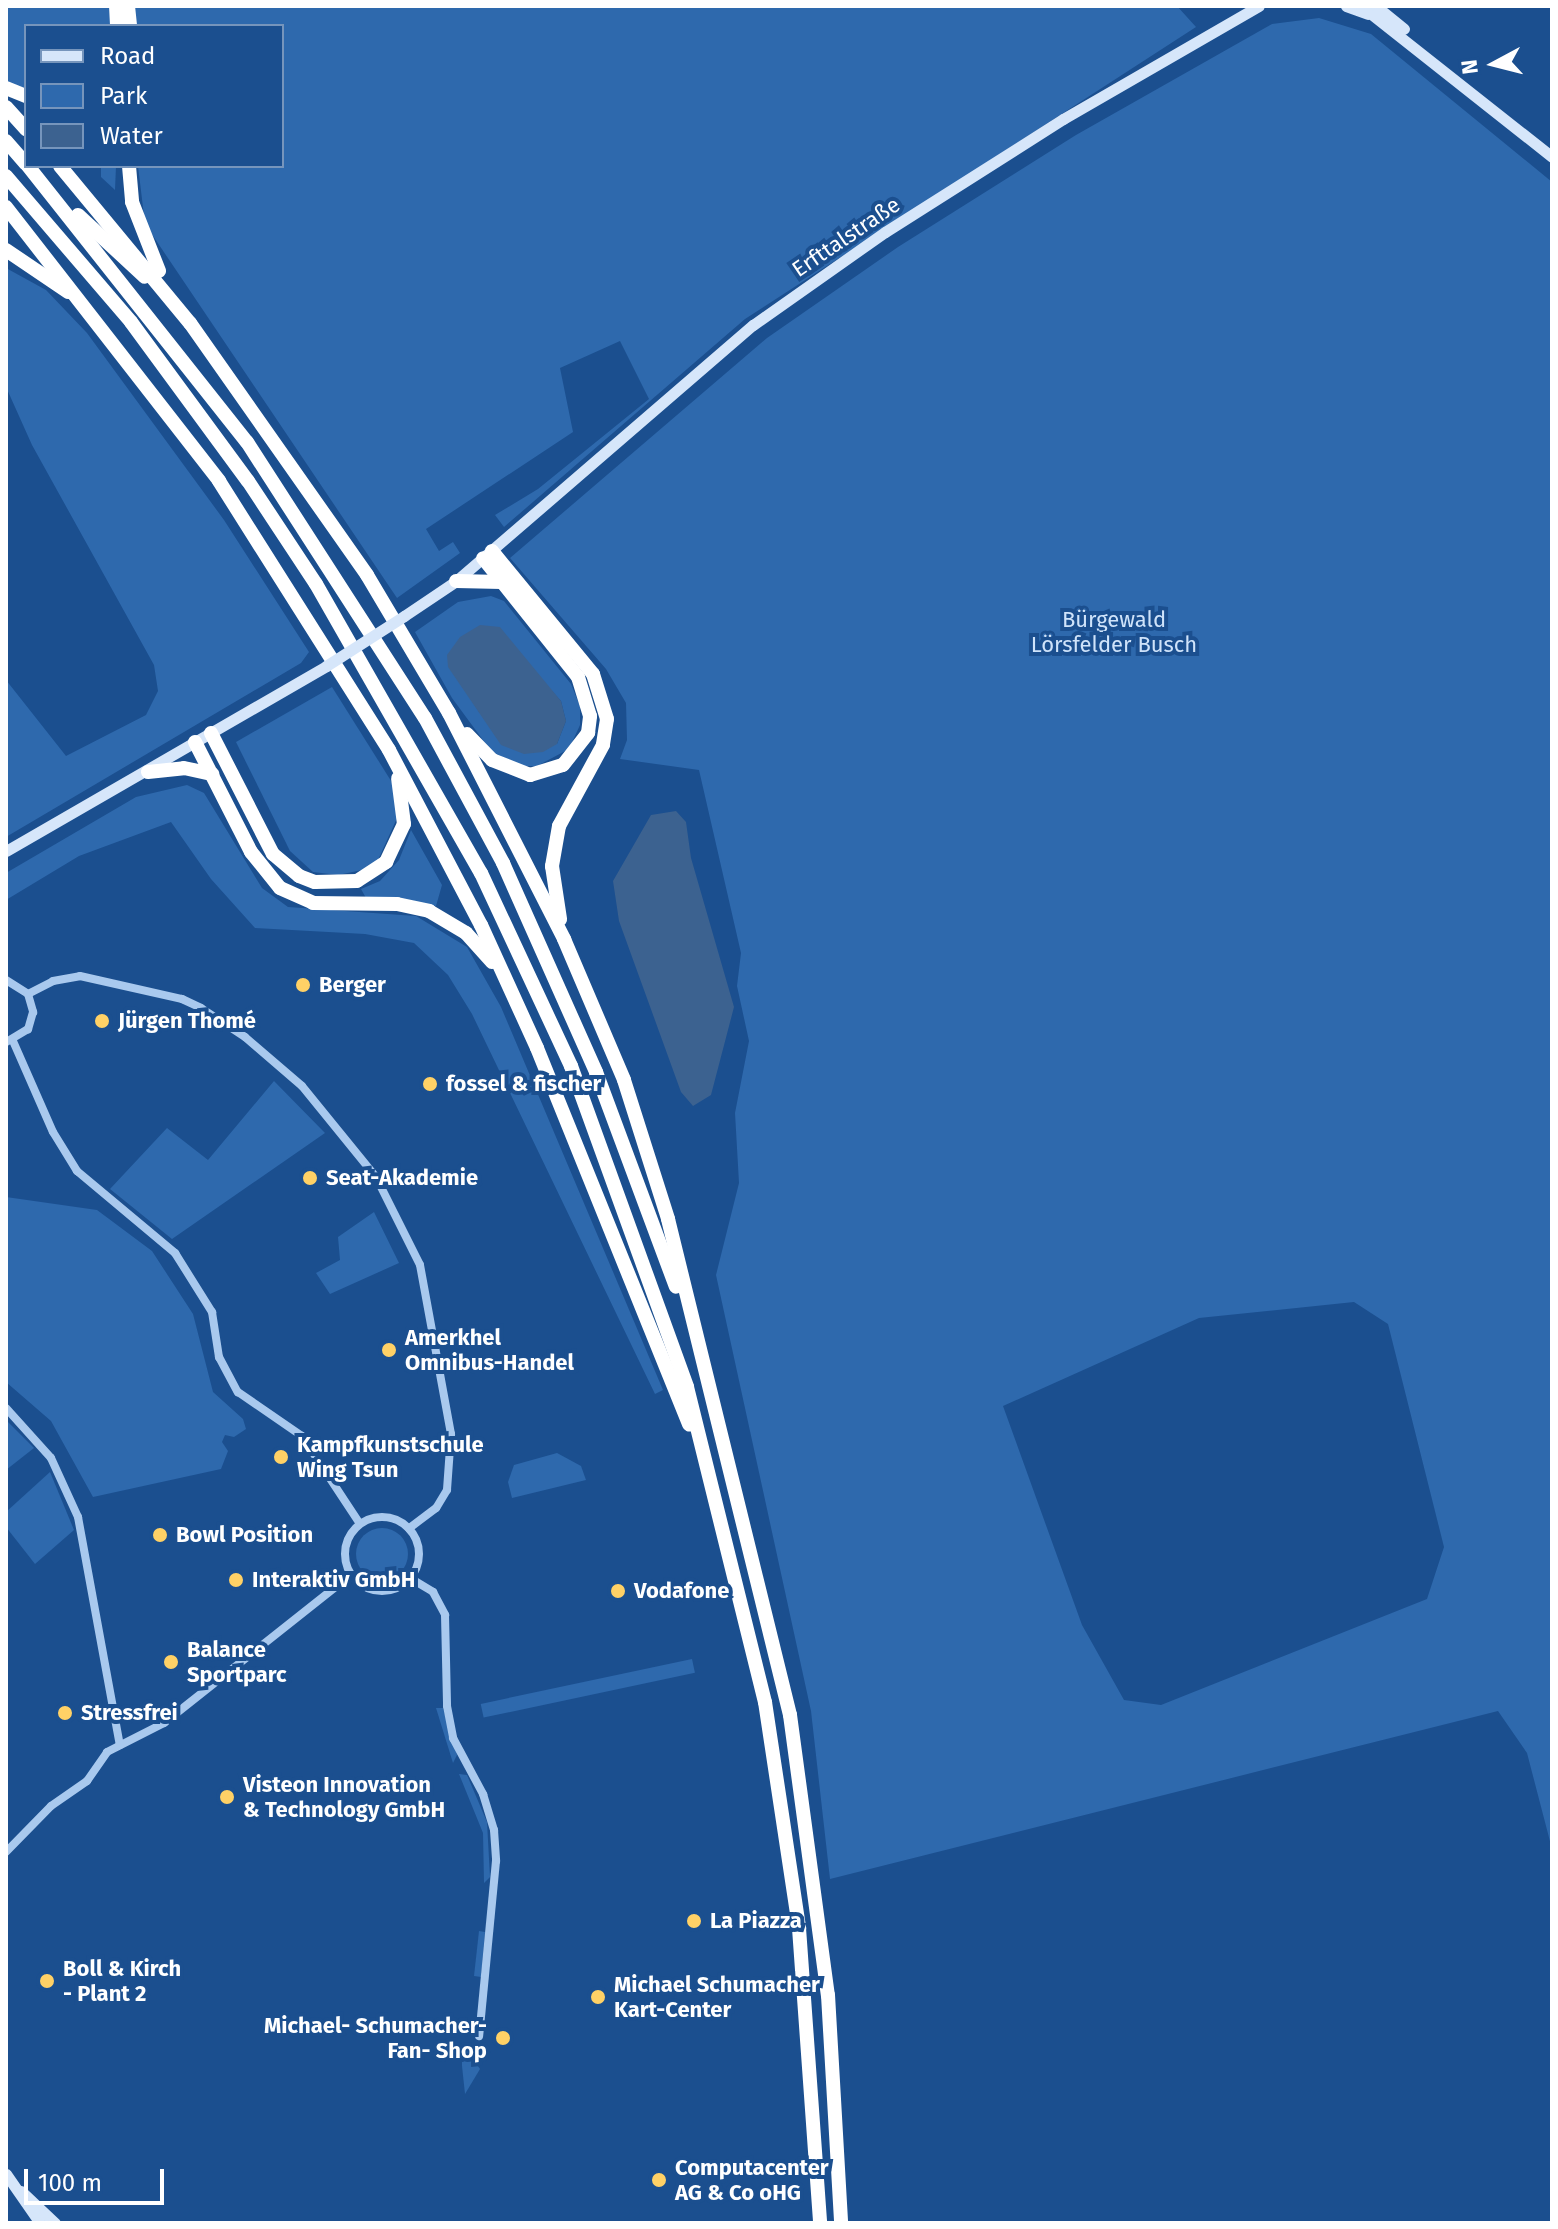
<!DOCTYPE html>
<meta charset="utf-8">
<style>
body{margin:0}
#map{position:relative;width:1558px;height:2229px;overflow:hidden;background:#1b4f8f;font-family:"Fira Sans",sans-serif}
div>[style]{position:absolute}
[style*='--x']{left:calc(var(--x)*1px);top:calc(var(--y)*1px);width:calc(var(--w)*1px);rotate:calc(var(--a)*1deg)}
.green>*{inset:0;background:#2e69ad;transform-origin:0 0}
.round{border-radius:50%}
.water>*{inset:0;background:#3c6290}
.street>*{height:8px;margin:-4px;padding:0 4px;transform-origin:4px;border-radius:4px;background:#a9c9ee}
.street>.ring{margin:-4px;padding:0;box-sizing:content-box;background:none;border:8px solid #a9c9ee;border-radius:50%}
.secondary>*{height:11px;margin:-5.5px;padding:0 5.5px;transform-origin:5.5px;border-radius:5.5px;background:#d6e6fa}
.highway>*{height:14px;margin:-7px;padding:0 7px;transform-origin:7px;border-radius:7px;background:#fff}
.secondary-bridge>*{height:11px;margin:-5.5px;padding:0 5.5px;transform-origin:5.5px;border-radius:5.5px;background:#d6e6fa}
.dots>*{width:22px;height:22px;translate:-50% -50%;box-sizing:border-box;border:4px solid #1b4f8f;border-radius:50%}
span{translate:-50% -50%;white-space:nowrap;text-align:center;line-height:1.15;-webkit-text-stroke:8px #1b4f8f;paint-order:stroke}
.street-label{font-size:22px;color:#fff}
.park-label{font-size:22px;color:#cfe3fa}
.poi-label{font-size:22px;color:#fff;font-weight:700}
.left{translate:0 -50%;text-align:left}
.right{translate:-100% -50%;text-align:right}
.frame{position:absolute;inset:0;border:8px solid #fff;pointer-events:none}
.legend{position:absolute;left:24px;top:24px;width:260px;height:144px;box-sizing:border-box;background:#1b4f8f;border:2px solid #7695bc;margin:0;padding:10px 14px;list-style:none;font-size:24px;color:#fff}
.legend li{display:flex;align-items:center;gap:16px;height:40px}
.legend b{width:40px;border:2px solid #7695bc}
.north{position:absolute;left:1454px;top:24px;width:80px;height:80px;-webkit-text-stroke:6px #1b4f8f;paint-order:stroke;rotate:263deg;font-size:22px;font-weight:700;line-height:32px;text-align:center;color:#fff}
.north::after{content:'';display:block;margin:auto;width:28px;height:36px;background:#fff;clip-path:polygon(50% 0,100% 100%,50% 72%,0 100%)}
.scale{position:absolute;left:24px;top:2169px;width:140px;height:36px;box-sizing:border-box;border:4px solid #fff;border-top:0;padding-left:10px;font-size:24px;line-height:28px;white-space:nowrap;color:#fff;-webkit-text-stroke:6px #1b4f8f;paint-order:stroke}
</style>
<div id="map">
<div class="green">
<div style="clip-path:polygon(6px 6px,109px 6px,111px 26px,26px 26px,26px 90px,6px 84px)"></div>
<div style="clip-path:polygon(133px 6px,1177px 6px,1196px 27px,745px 319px,504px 527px,495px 515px,538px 489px,649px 399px,620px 341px,560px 368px,573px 432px,426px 529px,439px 551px,453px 542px,460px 553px,397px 598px,145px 224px,138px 166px,282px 166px,282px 26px,136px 26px)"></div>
<div style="clip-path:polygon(evenodd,1319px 18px,1371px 34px,1552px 182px,1552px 1849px,1527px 1753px,1498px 1711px,830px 1879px,811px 1711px,716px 1275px,739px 1183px,735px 1113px,749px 1041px,737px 986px,741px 953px,699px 770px,620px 759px,627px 740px,626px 703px,606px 669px,510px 558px,767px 338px,898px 247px,1076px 135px,1272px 24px,1319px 18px,1354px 1302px,1388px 1324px,1444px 1547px,1427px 1599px,1161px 1705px,1124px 1700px,1082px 1625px,1003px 1406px,1199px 1318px,1354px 1302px)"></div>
<div style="clip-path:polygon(101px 166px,116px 166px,115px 190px,101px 177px)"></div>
<div style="clip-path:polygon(6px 268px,46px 290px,87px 333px,224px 520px,309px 652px,301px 663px,6px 837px,6px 680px,66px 756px,146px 715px,158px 691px,154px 665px,32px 445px,6px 387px)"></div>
<div style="clip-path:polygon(evenodd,491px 596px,504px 601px,571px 684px,580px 706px,580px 725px,569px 749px,537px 766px,515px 766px,494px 755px,452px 698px,415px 632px,458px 602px,491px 596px,539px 677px,561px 701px,566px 721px,557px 744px,479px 712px,461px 681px,539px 677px)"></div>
<div style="clip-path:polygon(332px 687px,393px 784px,398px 816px,378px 860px,362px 870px,338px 875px,313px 872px,290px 851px,236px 742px)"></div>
<div style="clip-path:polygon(187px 785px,204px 793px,262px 888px,288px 907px,416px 916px,467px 947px,501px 1007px,663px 1390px,655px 1394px,472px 1014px,448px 975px,414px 943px,365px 934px,255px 928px,211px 879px,171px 822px,79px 856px,6px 900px,6px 873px,136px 797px)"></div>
<div style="clip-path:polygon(411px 830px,442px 885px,436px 906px,366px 898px,361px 889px,380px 881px,399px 860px)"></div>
<div style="clip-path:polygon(274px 1081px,325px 1133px,172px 1239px,110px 1189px,167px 1128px,208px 1160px)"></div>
<div style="clip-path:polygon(6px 1197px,97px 1210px,152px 1251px,193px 1314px,213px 1392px,243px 1419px,246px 1429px,234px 1437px,225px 1435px,222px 1442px,228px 1451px,221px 1469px,93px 1497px,51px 1421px,6px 1382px)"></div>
<div style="clip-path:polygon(374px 1212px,399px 1263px,330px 1294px,316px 1273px,340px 1260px,338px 1237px)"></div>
<div style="clip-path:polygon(6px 1420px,34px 1448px,6px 1470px)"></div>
<div style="clip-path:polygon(557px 1453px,581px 1466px,586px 1480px,512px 1498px,508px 1482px,514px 1465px)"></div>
<div style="clip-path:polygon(50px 1472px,74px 1530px,35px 1564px,6px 1527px,6px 1512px)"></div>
<div class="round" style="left:356px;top:1528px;width:52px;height:52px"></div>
<div style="left:692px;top:1659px;width:14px;height:216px;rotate:78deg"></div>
<div style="clip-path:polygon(436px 1708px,443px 1708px,457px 1755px,453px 1763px)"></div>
<div style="clip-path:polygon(459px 1774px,467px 1775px,487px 1822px,490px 1877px,484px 1883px,483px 1833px)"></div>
<div style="clip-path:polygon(479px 1931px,485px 1932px,481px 1977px,474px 1976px)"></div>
<div style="clip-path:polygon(462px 2043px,480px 2069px,465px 2094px,462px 2066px)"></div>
</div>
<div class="water">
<div style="clip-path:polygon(480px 625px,500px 627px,561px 701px,566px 721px,557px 744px,543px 752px,524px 754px,501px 745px,448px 667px,447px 655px,460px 637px)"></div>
<div style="clip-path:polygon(676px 811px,686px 822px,691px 858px,734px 1007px,711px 1095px,693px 1106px,681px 1092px,619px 921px,613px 881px,651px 815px)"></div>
</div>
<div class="street">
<div style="--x:6;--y:980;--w:26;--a:32"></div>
<div style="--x:28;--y:994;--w:19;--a:74"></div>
<div style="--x:33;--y:1012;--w:18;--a:106"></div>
<div style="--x:28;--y:1029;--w:26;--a:149"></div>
<div style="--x:28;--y:994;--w:28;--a:-27"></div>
<div style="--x:53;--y:981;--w:27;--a:-10"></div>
<div style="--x:80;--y:976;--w:105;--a:12.7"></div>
<div style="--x:182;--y:999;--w:21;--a:25"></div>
<div style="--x:201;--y:1008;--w:53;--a:33.4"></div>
<div style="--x:245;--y:1037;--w:75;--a:40.7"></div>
<div style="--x:302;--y:1086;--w:117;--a:50.9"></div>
<div style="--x:376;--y:1177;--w:98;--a:63.4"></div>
<div style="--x:420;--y:1265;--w:172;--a:79.6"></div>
<div style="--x:451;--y:1434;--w:56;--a:94.1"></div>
<div style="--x:447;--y:1490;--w:21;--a:121"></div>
<div style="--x:436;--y:1508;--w:34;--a:143"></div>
<div style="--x:13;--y:1041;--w:99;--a:66.3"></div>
<div style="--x:53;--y:1132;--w:46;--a:58.4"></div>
<div style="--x:77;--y:1171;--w:128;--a:39.9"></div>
<div style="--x:175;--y:1253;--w:70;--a:57.9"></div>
<div style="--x:212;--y:1312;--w:46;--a:81.2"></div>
<div style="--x:219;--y:1357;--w:40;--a:62"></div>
<div style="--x:238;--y:1392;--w:78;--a:34.5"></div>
<div style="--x:302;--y:1436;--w:105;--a:56.6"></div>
<div style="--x:6;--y:1408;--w:67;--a:48"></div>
<div style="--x:51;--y:1458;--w:65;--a:65.4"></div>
<div style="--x:78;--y:1517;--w:232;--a:79.6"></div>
<div class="ring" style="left:345px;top:1517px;width:66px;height:66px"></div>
<div style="--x:410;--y:1578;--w:27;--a:31"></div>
<div style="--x:433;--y:1592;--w:26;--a:62"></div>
<div style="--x:445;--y:1615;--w:91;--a:88.7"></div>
<div style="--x:447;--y:1706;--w:33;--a:79"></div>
<div style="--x:453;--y:1738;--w:64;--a:61.8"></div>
<div style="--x:483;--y:1794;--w:38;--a:73"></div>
<div style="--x:494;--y:1830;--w:31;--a:86"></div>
<div style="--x:496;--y:1861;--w:176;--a:95.5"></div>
<div style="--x:6;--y:1852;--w:64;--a:-45.6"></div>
<div style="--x:51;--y:1806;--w:44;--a:-34.8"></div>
<div style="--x:87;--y:1781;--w:35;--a:-55"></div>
<div style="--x:107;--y:1752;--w:64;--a:-27"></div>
<div style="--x:164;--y:1723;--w:238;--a:-38.4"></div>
</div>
<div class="secondary">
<div style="--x:1346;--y:6;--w:23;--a:20"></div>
<div style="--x:1361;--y:6;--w:243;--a:38.3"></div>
<div style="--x:1376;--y:6;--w:36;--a:39"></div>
<div style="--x:404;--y:616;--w:63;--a:-33.9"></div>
<div style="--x:456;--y:581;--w:392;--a:-40.8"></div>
<div style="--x:753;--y:325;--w:161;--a:-35.2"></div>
<div style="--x:885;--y:232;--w:211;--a:-32.4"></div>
<div style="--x:1063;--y:119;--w:226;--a:-30"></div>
<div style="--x:6;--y:851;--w:370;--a:-30"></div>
<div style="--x:6;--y:2174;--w:60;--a:55.2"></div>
<div style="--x:21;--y:2191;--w:47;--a:43.3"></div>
</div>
<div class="highway">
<div style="--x:116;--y:6;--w:20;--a:87"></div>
<div style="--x:128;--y:6;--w:20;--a:84"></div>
<div style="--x:6;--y:88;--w:22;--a:22"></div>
<div style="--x:6;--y:107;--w:30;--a:48"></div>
<div style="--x:6;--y:141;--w:30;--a:49"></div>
<div style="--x:28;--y:166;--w:352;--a:51.6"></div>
<div style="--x:247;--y:442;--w:328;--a:57.2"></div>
<div style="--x:425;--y:718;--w:165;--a:61.7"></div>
<div style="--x:503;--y:863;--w:229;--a:66"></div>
<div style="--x:596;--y:1072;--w:229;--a:69.6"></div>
<div style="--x:60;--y:166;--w:204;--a:50.4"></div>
<div style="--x:190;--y:323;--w:308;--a:54.9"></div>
<div style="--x:367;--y:575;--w:161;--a:59.3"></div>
<div style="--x:449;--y:713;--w:254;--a:63"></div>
<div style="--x:564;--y:939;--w:153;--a:66.9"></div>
<div style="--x:624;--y:1080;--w:146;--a:72.4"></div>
<div style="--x:668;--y:1219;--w:511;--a:76.18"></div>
<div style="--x:790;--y:1715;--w:283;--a:82.3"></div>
<div style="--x:828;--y:1995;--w:228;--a:86.7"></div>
<div style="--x:129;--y:166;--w:36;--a:85"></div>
<div style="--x:132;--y:202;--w:74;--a:68.6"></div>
<div style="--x:6;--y:176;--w:192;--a:49.4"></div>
<div style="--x:131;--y:322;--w:197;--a:53.7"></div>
<div style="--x:248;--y:481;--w:123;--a:56.6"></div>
<div style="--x:316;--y:584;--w:333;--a:60.3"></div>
<div style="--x:481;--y:873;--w:213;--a:65"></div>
<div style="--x:571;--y:1066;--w:341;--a:70.1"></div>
<div style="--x:687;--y:1387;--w:325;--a:76.1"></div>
<div style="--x:765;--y:1702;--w:229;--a:81.4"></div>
<div style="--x:799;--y:1928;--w:296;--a:85.9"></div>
<div style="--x:6;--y:207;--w:347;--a:52.1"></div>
<div style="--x:219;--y:481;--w:318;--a:57.7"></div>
<div style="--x:389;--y:750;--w:198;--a:62.3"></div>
<div style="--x:481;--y:925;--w:135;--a:65.5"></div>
<div style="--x:537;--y:1048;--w:406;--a:68"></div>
<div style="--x:78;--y:215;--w:91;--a:42.8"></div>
<div style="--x:6;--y:250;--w:75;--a:34.1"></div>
<div style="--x:492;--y:551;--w:159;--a:50.6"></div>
<div style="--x:593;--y:674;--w:47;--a:72.7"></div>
<div style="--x:607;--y:719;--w:26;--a:99"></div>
<div style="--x:603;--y:745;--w:92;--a:118.5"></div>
<div style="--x:559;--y:826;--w:41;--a:99.9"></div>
<div style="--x:552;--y:866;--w:54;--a:81.4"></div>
<div style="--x:456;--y:581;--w:46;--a:1.2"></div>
<div style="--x:211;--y:733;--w:136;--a:62.9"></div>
<div style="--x:273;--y:854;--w:34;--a:40"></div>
<div style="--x:299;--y:876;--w:17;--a:21"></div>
<div style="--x:315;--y:882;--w:42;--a:-1.4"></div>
<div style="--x:357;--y:881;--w:35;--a:-33"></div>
<div style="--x:386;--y:862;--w:42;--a:-64.7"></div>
<div style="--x:404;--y:824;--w:46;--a:-97.4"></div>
<div style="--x:467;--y:734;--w:36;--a:46"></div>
<div style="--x:492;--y:760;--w:41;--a:21.5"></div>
<div style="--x:530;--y:775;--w:34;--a:-17"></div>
<div style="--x:563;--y:765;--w:41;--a:-52"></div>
<div style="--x:588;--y:733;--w:17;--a:-83"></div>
<div style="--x:590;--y:716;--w:41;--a:-107.1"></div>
<div style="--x:578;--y:677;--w:152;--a:-128.6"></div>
<div style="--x:195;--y:742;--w:123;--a:63"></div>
<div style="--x:251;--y:852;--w:46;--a:51.1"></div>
<div style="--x:280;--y:888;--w:36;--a:24"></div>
<div style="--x:313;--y:903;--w:84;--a:0.7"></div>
<div style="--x:397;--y:904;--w:33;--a:12"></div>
<div style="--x:429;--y:911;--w:43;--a:30.7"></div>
<div style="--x:466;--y:933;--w:39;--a:48"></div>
<div style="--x:148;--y:772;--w:36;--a:-6"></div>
<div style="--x:184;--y:768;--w:29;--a:12"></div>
</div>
<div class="secondary-bridge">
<div style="--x:326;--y:666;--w:93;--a:-32.7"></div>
</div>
<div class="dots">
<div style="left:303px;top:985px;background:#ffd166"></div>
<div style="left:102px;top:1021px;background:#ffd166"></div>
<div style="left:430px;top:1084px;background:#ffd166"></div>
<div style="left:310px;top:1178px;background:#ffd166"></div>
<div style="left:389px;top:1350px;background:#ffd166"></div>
<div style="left:281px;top:1457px;background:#ffd166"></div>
<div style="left:160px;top:1535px;background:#ffd166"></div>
<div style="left:236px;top:1580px;background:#ffd166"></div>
<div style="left:618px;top:1591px;background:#ffd166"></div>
<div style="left:171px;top:1662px;background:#ffd166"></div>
<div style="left:65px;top:1713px;background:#ffd166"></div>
<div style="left:227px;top:1797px;background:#ffd166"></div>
<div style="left:694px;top:1921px;background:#ffd166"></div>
<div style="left:47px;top:1981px;background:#ffd166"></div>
<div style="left:598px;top:1997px;background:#ffd166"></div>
<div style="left:503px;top:2038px;background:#ffd166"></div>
<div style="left:659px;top:2180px;background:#ffd166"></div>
</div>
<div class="street-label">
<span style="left:846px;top:237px;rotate:-34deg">Erfttalstraße</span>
</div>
<div class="park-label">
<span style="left:1114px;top:632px">Bürgewald<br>Lörsfelder Busch</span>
</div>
<div class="poi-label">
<span class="left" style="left:319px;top:985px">Berger</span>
<span class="left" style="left:118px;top:1021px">Jürgen Thomé</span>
<span class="left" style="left:446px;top:1084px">fossel &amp; fischer</span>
<span class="left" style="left:326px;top:1178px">Seat-Akademie</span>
<span class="left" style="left:405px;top:1350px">Amerkhel<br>Omnibus-Handel</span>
<span class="left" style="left:297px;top:1457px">Kampfkunstschule<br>Wing Tsun</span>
<span class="left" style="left:176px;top:1535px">Bowl Position</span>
<span class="left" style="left:252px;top:1580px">Interaktiv GmbH</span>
<span class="left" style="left:634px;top:1591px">Vodafone</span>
<span class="left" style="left:187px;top:1662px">Balance<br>Sportparc</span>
<span class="left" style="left:81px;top:1713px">Stressfrei</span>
<span class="left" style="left:243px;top:1797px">Visteon Innovation<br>&amp; Technology GmbH</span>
<span class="left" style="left:710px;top:1921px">La Piazza</span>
<span class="left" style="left:63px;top:1981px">Boll &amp; Kirch<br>- Plant 2</span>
<span class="left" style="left:614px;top:1997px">Michael Schumacher<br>Kart-Center</span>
<span class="right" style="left:487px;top:2038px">Michael- Schumacher-<br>Fan- Shop</span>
<span class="left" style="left:675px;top:2180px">Computacenter<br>AG &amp; Co oHG</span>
</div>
<div class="frame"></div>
<ul class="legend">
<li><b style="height:10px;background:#d6e6fa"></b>Road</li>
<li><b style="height:22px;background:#2e69ad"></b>Park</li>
<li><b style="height:22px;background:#3c6290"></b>Water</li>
</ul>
<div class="north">N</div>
<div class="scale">100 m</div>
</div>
